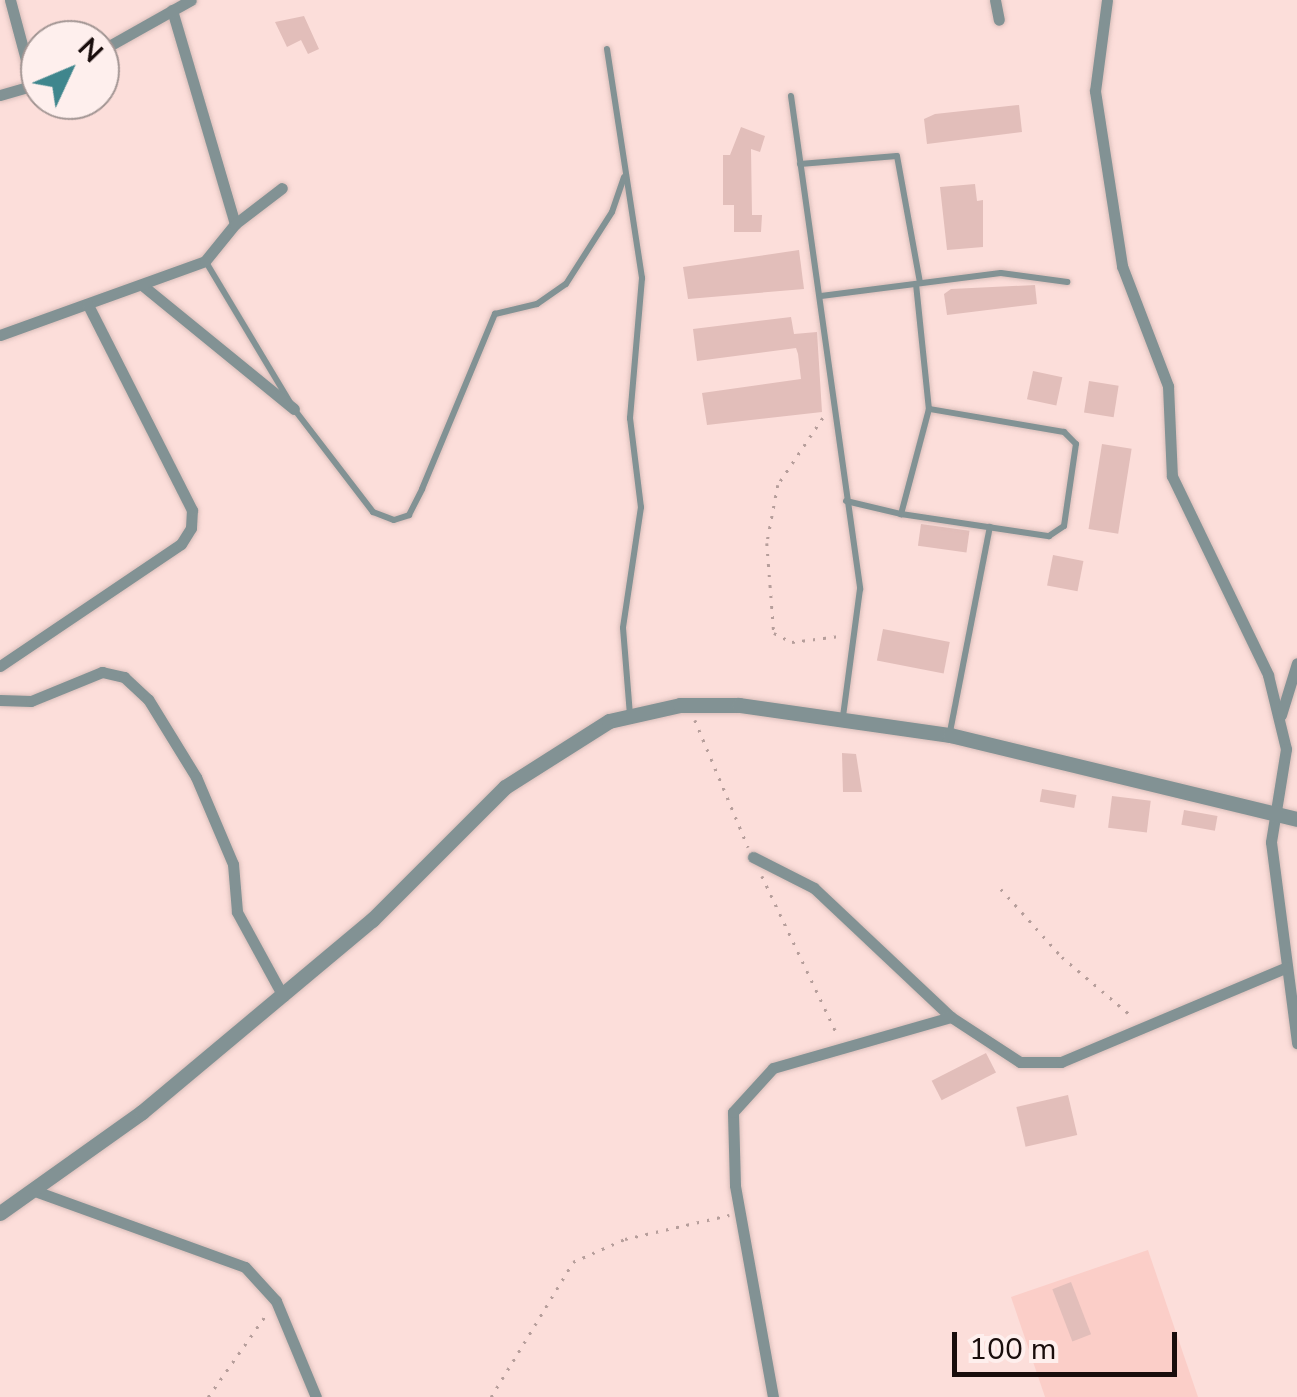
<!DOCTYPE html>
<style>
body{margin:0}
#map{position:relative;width:1297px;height:1397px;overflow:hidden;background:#fcdeda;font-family:"Nunito Sans",sans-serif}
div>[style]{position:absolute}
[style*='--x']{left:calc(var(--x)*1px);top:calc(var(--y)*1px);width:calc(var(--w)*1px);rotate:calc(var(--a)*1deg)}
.built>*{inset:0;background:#fbcec8}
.building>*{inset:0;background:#e2beba;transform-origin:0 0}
.path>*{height:2.5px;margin-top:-1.25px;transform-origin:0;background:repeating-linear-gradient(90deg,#b69e9b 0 2.5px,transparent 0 10.5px)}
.roads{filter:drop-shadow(0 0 2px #d8bdb9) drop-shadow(0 0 2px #d8bdb9)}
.service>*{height:6px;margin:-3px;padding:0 3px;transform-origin:3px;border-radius:3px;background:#829294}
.minor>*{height:11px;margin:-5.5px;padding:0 5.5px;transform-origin:5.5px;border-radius:5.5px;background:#829294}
.tertiary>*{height:15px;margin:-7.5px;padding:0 7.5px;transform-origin:7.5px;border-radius:7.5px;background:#829294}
span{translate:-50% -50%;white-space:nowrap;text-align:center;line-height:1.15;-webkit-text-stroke:9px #feefed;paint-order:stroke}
.north{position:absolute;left:20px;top:20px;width:100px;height:100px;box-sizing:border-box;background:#feefed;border:2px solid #a29593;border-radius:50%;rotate:46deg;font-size:28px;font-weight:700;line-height:40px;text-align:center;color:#190d0c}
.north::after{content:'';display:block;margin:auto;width:35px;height:45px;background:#3f868d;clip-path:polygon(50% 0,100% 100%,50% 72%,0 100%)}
.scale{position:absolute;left:952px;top:1332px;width:225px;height:45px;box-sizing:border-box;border:5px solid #190d0c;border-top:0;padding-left:12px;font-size:30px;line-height:35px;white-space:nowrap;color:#190d0c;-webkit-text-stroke:8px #feefed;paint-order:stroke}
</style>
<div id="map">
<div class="built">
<div style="clip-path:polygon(1148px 1250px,1198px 1397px,1045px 1397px,1011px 1297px)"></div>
</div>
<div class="building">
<div style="clip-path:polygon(304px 16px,319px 49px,308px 54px,301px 40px,287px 47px,275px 22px)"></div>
<div style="clip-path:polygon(1019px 105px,1022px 132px,927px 144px,924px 119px,935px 114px)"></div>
<div style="clip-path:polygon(741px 127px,765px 136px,760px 152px,751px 149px,752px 215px,762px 215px,761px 232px,734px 232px,734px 205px,723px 205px,723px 155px,730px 155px)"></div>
<div style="clip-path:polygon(975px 184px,977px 201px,983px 200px,983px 247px,947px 250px,940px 187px)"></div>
<div style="clip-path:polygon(799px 250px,804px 289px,688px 299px,683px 267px)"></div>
<div style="clip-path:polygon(1035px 285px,1037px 304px,947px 315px,944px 294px,951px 289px)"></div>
<div style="clip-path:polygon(791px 317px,794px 334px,817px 332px,822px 412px,707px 425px,702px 393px,801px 379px,798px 354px,796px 348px,697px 361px,693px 329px)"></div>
<div style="left:1033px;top:371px;width:30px;height:29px;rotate:12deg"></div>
<div style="left:1089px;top:381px;width:30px;height:32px;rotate:9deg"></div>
<div style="left:1102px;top:444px;width:30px;height:86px;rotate:9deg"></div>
<div style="left:921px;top:524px;width:49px;height:22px;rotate:8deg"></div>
<div style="left:1053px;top:555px;width:31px;height:31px;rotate:11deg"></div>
<div style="left:883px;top:629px;width:68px;height:32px;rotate:11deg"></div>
<div style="clip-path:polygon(842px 753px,856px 754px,862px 792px,843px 792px)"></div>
<div style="left:1042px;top:789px;width:35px;height:13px;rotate:10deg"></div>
<div style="left:1112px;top:796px;width:39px;height:32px;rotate:7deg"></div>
<div style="left:1184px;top:810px;width:34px;height:15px;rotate:10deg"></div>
<div style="left:986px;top:1053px;width:22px;height:61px;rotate:63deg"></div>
<div style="left:1068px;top:1095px;width:41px;height:53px;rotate:77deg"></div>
<div style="left:1071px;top:1282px;width:56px;height:20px;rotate:69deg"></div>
</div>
<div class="path">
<div style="--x:823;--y:418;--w:81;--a:123.9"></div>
<div style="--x:778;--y:485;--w:59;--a:100.7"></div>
<div style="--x:767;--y:543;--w:90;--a:85.6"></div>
<div style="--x:774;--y:633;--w:20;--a:27"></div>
<div style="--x:792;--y:642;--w:48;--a:-7.1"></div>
<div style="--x:695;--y:720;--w:138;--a:67.3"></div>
<div style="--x:762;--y:876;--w:177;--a:64.6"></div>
<div style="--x:1001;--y:889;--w:91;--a:48.1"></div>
<div style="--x:1062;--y:957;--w:94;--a:40.3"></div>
<div style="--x:208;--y:1397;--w:104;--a:-54.8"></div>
<div style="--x:491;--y:1397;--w:158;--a:-58.7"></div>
<div style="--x:573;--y:1262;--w:57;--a:-23.9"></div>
<div style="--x:625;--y:1239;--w:107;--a:-13"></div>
</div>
<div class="roads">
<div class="service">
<div style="--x:607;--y:49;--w:232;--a:81.3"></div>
<div style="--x:642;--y:278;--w:141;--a:94.9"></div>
<div style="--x:630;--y:418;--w:90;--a:83"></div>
<div style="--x:641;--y:507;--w:122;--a:98.5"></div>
<div style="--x:623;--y:628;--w:87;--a:85.4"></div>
<div style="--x:791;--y:96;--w:498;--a:82"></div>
<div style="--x:860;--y:589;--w:129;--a:97.6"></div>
<div style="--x:800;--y:164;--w:97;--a:-4.7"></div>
<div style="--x:897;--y:156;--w:129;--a:79.7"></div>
<div style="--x:206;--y:262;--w:171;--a:59.1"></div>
<div style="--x:294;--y:409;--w:130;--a:52.5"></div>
<div style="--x:373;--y:512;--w:22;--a:21"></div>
<div style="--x:394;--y:520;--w:16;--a:-18"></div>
<div style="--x:409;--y:515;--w:29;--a:-63"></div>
<div style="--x:422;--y:489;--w:190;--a:-67.4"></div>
<div style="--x:495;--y:314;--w:43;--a:-13.4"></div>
<div style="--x:537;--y:304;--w:35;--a:-35"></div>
<div style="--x:566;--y:284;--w:85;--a:-57.4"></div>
<div style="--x:612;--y:212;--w:37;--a:-71"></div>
<div style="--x:916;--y:284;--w:126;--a:84.1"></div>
<div style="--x:821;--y:296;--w:181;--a:-7.3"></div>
<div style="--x:1001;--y:273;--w:67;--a:7.8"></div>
<div style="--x:846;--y:501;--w:57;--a:13.3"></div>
<div style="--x:901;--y:514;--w:150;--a:8.5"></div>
<div style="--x:1049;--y:536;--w:18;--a:-34"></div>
<div style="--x:1064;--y:526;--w:83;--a:-81.7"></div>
<div style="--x:1076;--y:444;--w:17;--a:-135"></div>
<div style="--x:1064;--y:432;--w:137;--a:-170.3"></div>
<div style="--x:929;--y:409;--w:109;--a:104.9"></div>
<div style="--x:950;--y:732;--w:209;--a:-79"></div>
</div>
<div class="minor">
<div style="--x:10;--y:0;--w:89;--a:75"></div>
<div style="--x:995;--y:0;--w:20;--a:79"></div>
<div style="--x:1107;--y:0;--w:92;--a:97.5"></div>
<div style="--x:1095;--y:91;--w:177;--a:81.2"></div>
<div style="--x:1122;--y:266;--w:129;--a:69"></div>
<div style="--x:1168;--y:386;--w:90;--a:87.5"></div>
<div style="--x:1172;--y:476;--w:221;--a:64.2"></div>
<div style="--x:1268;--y:675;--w:76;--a:76.3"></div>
<div style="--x:1286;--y:749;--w:94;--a:99.2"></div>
<div style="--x:1271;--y:842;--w:203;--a:82.6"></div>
<div style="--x:172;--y:10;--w:223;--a:73.6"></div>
<div style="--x:100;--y:51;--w:104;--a:-29.3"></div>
<div style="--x:0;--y:95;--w:37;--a:-16"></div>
<div style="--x:142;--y:285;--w:196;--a:39.2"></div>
<div style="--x:0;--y:335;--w:218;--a:-19.8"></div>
<div style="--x:205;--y:261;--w:48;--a:-51"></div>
<div style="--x:235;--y:224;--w:59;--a:-37.5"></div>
<div style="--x:0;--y:666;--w:218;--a:-34"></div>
<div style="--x:181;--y:544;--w:19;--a:-58"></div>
<div style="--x:191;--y:528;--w:18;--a:-87"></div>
<div style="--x:192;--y:510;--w:230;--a:-116.9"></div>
<div style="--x:0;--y:700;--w:31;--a:2"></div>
<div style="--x:31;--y:701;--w:77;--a:-22.2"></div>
<div style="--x:102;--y:672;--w:23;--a:13"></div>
<div style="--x:124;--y:677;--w:33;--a:43"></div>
<div style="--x:148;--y:699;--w:92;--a:58.4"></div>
<div style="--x:196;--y:777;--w:95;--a:67"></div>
<div style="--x:233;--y:864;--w:48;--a:85.2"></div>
<div style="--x:237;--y:912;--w:96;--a:61.3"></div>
<div style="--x:1281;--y:715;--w:54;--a:-72.9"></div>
<div style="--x:753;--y:857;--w:68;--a:26.9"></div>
<div style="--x:814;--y:888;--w:188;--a:43.3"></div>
<div style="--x:951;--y:1017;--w:82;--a:33.1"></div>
<div style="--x:1020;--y:1062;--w:41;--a:0"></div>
<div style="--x:1061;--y:1062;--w:245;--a:-22.8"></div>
<div style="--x:35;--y:1191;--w:223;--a:19.9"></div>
<div style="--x:245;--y:1267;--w:46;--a:47.6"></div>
<div style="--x:276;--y:1301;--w:104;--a:67.4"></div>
<div style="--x:773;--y:1397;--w:215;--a:-100.2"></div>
<div style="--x:735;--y:1185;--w:73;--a:-91.6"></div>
<div style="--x:733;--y:1112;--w:59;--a:-47.7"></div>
<div style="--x:773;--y:1068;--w:185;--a:-16"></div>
</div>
<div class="tertiary">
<div style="--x:0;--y:1213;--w:174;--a:-35.4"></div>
<div style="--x:142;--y:1112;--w:300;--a:-39.9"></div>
<div style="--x:372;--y:920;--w:188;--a:-45"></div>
<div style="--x:505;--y:787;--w:123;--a:-32.4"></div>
<div style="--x:609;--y:721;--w:73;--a:-12.7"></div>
<div style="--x:680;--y:705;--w:59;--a:0"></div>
<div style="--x:739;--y:705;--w:213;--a:8.1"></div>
<div style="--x:950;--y:735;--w:357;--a:13.6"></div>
</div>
</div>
<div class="north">N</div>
<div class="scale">100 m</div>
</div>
